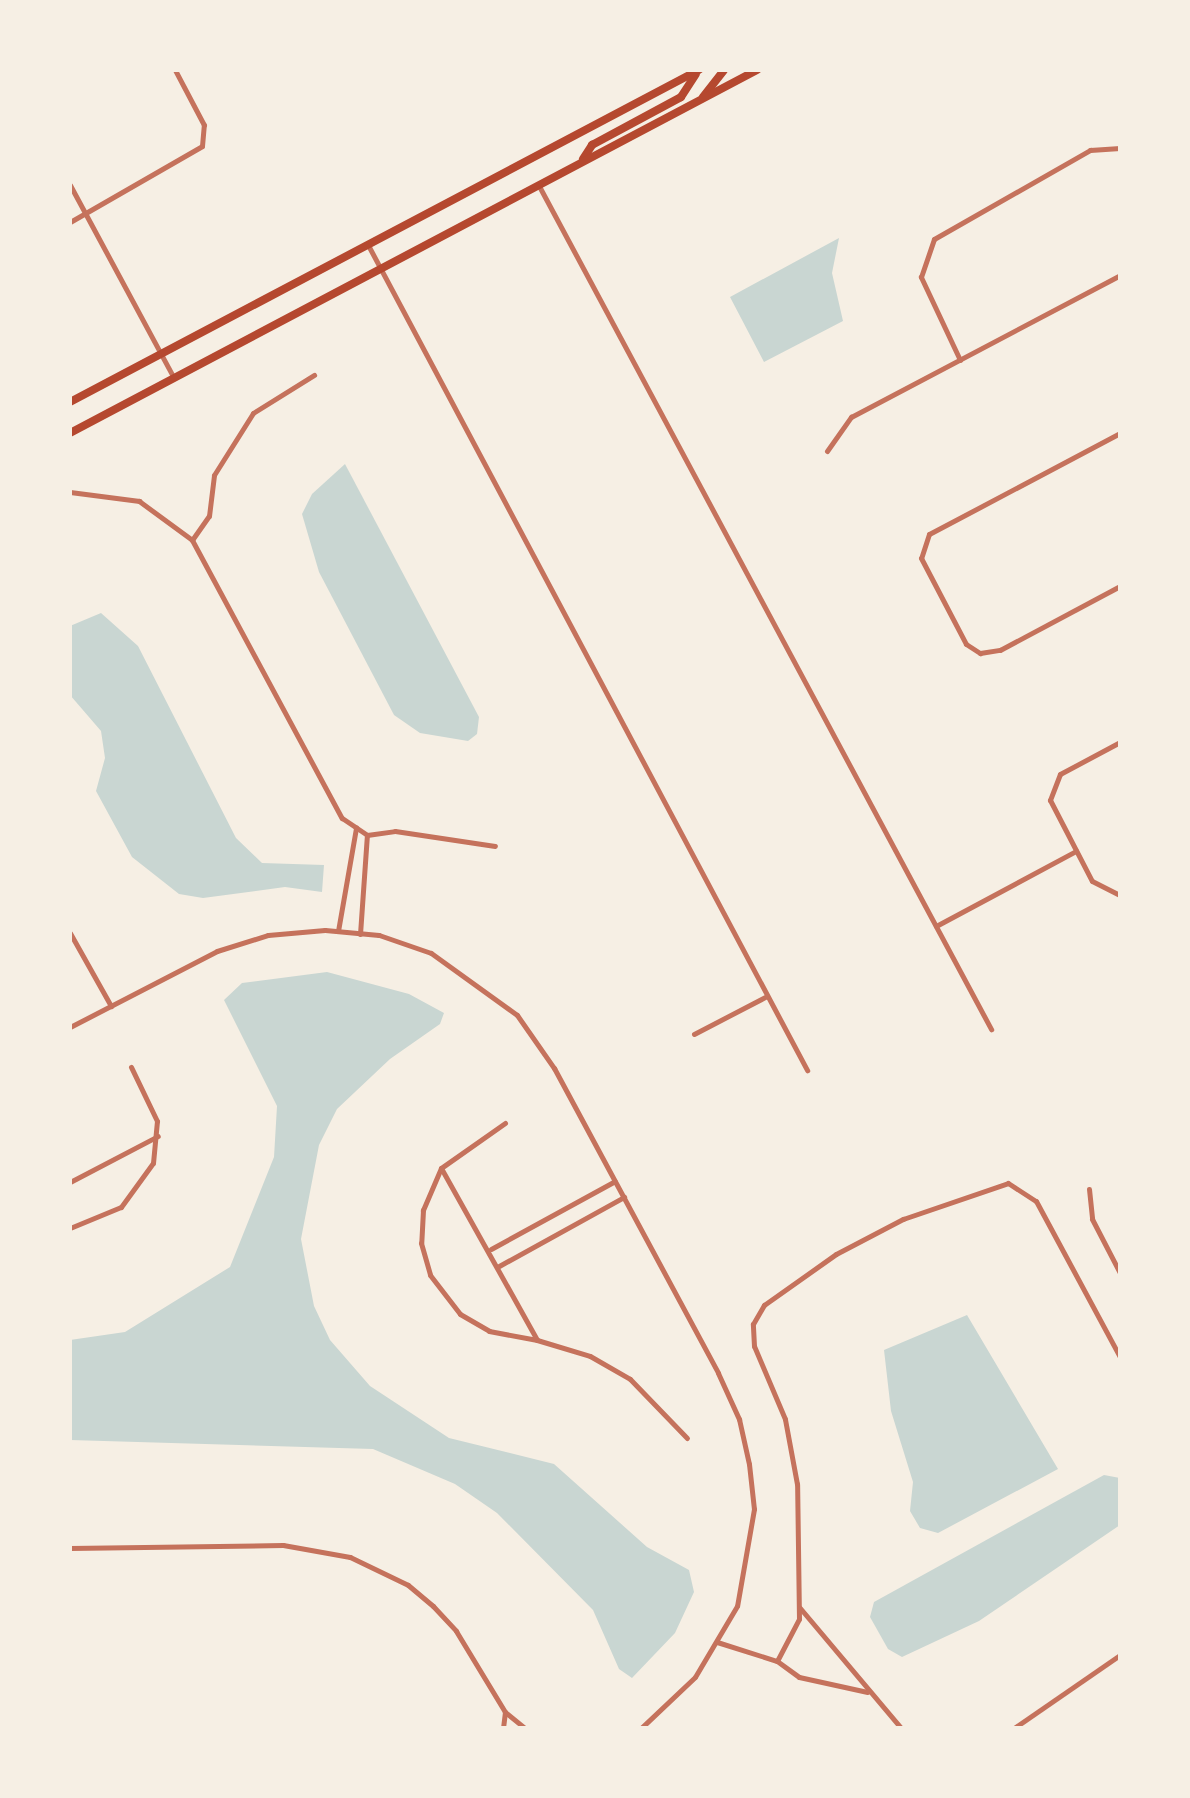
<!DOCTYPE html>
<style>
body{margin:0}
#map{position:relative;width:1190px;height:1798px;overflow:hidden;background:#f6efe4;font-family:Bitter,serif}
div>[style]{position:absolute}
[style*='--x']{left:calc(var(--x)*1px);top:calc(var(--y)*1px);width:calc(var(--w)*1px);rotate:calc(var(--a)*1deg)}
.water>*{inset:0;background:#c9d6d2}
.minor>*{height:5px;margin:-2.5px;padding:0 2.5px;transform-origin:2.5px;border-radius:2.5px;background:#c5725c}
.secondary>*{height:8px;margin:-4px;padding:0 4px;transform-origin:4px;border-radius:4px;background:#b5482f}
span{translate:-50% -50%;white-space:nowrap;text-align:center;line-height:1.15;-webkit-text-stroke:8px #f6efe4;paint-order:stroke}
.frame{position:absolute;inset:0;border:72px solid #f6efe4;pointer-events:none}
</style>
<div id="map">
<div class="water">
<div style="clip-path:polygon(839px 238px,832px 273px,843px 321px,764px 362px,730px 297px)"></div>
<div style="clip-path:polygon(345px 464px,479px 717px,477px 734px,468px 741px,420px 733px,394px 715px,319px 572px,302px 514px,312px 494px)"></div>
<div style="clip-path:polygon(101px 613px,138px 646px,236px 838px,262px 863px,324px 865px,322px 892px,285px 887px,203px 898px,179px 894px,132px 857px,96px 791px,105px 758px,101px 731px,70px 695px,70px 626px)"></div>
<div style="clip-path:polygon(327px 972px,409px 994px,444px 1013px,440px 1024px,390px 1059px,337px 1109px,319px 1145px,301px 1239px,314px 1306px,330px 1340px,370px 1386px,449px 1438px,554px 1464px,647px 1547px,689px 1570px,694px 1592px,675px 1633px,632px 1678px,619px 1669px,593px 1610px,497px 1513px,455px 1484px,373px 1449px,70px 1440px,70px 1340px,125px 1332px,230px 1267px,274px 1157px,277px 1106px,224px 1000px,242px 983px)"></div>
<div style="clip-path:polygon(967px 1315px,1058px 1469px,938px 1533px,920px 1528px,910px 1511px,913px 1482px,891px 1411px,884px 1350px)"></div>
<div style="clip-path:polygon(1104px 1475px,1120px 1478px,1120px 1525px,979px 1621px,902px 1657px,888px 1649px,870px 1617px,874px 1602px)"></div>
</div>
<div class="minor">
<div style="--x:70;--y:185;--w:219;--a:61.7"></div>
<div style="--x:539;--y:186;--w:957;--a:61.8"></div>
<div style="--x:70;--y:222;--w:152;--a:-29.9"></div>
<div style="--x:202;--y:146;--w:21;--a:-85"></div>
<div style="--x:204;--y:125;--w:62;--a:-117.8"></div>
<div style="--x:368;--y:245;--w:935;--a:61.98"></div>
<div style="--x:960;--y:360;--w:92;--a:-115.2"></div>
<div style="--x:921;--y:277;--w:40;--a:-71.1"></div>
<div style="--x:934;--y:239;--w:180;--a:-29.7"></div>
<div style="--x:1090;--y:150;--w:30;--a:-4"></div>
<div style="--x:1120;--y:433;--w:216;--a:152.1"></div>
<div style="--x:929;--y:534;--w:25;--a:108"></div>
<div style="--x:921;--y:558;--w:97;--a:62.4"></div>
<div style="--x:966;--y:644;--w:17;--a:33"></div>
<div style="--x:980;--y:653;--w:20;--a:-9"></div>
<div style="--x:1000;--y:650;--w:136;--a:-28.1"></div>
<div style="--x:827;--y:451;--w:42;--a:-54.8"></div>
<div style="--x:851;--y:417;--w:304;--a:-27.8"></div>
<div style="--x:70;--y:492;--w:70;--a:7.4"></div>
<div style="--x:139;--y:501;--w:66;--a:36.3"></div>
<div style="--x:192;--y:540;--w:316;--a:61.7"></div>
<div style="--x:342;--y:818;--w:30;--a:34"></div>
<div style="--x:192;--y:540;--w:29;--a:-55"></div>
<div style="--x:209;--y:516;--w:41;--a:-83"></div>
<div style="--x:214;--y:475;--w:73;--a:-57.8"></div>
<div style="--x:253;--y:413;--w:72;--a:-31.9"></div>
<div style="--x:1120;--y:742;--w:68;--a:151.9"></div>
<div style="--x:1060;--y:774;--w:28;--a:111"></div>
<div style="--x:1050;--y:800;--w:91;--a:62.6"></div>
<div style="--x:1092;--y:881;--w:31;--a:27"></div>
<div style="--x:367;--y:835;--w:28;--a:-8"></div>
<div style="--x:395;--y:831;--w:101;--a:8.5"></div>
<div style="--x:936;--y:926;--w:159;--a:-28.2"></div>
<div style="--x:338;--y:931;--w:105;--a:-80.1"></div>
<div style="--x:70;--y:933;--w:84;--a:60.7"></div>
<div style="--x:360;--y:934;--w:99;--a:-86"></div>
<div style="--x:70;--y:1027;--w:165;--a:-27.3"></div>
<div style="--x:217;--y:951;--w:53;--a:-17.4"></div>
<div style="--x:268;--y:935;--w:57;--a:-5"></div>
<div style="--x:325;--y:930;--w:54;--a:5.3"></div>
<div style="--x:379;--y:935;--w:55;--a:19.1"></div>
<div style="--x:431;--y:953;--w:106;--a:35.8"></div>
<div style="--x:517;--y:1015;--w:65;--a:55.1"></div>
<div style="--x:554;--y:1068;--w:346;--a:61.7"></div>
<div style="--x:718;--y:1373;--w:51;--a:65.5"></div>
<div style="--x:739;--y:1419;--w:46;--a:77.5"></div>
<div style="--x:749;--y:1464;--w:45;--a:83.7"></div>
<div style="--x:754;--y:1509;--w:98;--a:99.9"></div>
<div style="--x:737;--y:1606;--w:82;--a:120.6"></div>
<div style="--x:695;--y:1677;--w:74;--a:136.6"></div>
<div style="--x:694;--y:1034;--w:82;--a:-27.5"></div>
<div style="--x:505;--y:1123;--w:78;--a:144.9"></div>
<div style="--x:441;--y:1168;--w:46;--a:113.2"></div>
<div style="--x:423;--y:1210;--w:33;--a:93"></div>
<div style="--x:421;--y:1243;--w:33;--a:74"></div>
<div style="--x:430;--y:1275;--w:49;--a:52.4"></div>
<div style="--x:460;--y:1314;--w:34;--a:30"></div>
<div style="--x:489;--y:1331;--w:49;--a:10.6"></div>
<div style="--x:441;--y:1168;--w:197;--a:60.8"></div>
<div style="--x:537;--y:1340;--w:55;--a:16.8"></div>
<div style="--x:590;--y:1356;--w:46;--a:29.9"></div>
<div style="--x:630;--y:1379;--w:82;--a:46"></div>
<div style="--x:70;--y:1182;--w:99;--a:-27.6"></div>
<div style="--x:1089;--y:1189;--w:30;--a:84"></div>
<div style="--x:1092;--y:1219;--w:61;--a:62.6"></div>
<div style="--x:70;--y:1228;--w:55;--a:-22.4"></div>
<div style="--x:121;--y:1207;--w:54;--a:-54"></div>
<div style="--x:153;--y:1163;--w:42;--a:-84.6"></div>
<div style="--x:157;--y:1121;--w:60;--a:-115.7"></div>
<div style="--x:491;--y:1249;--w:141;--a:-28.7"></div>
<div style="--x:499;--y:1266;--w:143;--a:-28.9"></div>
<div style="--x:70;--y:1548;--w:213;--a:-0.8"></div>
<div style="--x:283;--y:1545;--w:68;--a:10.2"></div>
<div style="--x:350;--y:1557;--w:64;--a:25.8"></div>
<div style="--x:408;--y:1585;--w:33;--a:40"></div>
<div style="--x:433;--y:1606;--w:34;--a:47"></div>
<div style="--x:456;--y:1631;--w:95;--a:58.8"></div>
<div style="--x:505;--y:1712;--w:26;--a:39"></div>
<div style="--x:800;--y:1608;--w:157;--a:49.9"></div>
<div style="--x:717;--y:1642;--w:63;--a:17.6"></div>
<div style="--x:777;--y:1661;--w:27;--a:36"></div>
<div style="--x:799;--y:1677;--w:70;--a:12.4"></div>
<div style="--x:777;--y:1661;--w:47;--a:-62.4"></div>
<div style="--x:799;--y:1619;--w:135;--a:-90.8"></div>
<div style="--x:797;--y:1484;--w:66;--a:-100.5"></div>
<div style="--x:785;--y:1419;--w:79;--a:-113"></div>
<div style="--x:754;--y:1346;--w:22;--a:-93"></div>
<div style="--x:753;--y:1324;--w:22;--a:-60"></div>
<div style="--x:764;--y:1305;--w:88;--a:-35.3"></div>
<div style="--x:836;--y:1254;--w:76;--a:-27.6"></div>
<div style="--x:903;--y:1219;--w:111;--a:-18.9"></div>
<div style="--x:1008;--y:1183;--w:33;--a:33"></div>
<div style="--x:1036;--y:1201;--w:177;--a:61.7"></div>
<div style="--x:503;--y:1728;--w:16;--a:-83"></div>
<div style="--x:1014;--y:1728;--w:129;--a:-34.6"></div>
</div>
<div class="secondary">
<div style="--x:703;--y:97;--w:34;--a:-52"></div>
<div style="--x:583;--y:159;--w:17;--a:-57"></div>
<div style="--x:592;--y:145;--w:101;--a:-28.3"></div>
<div style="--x:681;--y:97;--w:27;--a:-57"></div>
<div style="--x:70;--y:402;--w:711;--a:-27.83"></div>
<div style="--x:70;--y:433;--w:777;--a:-27.85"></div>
</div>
<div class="frame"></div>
</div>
